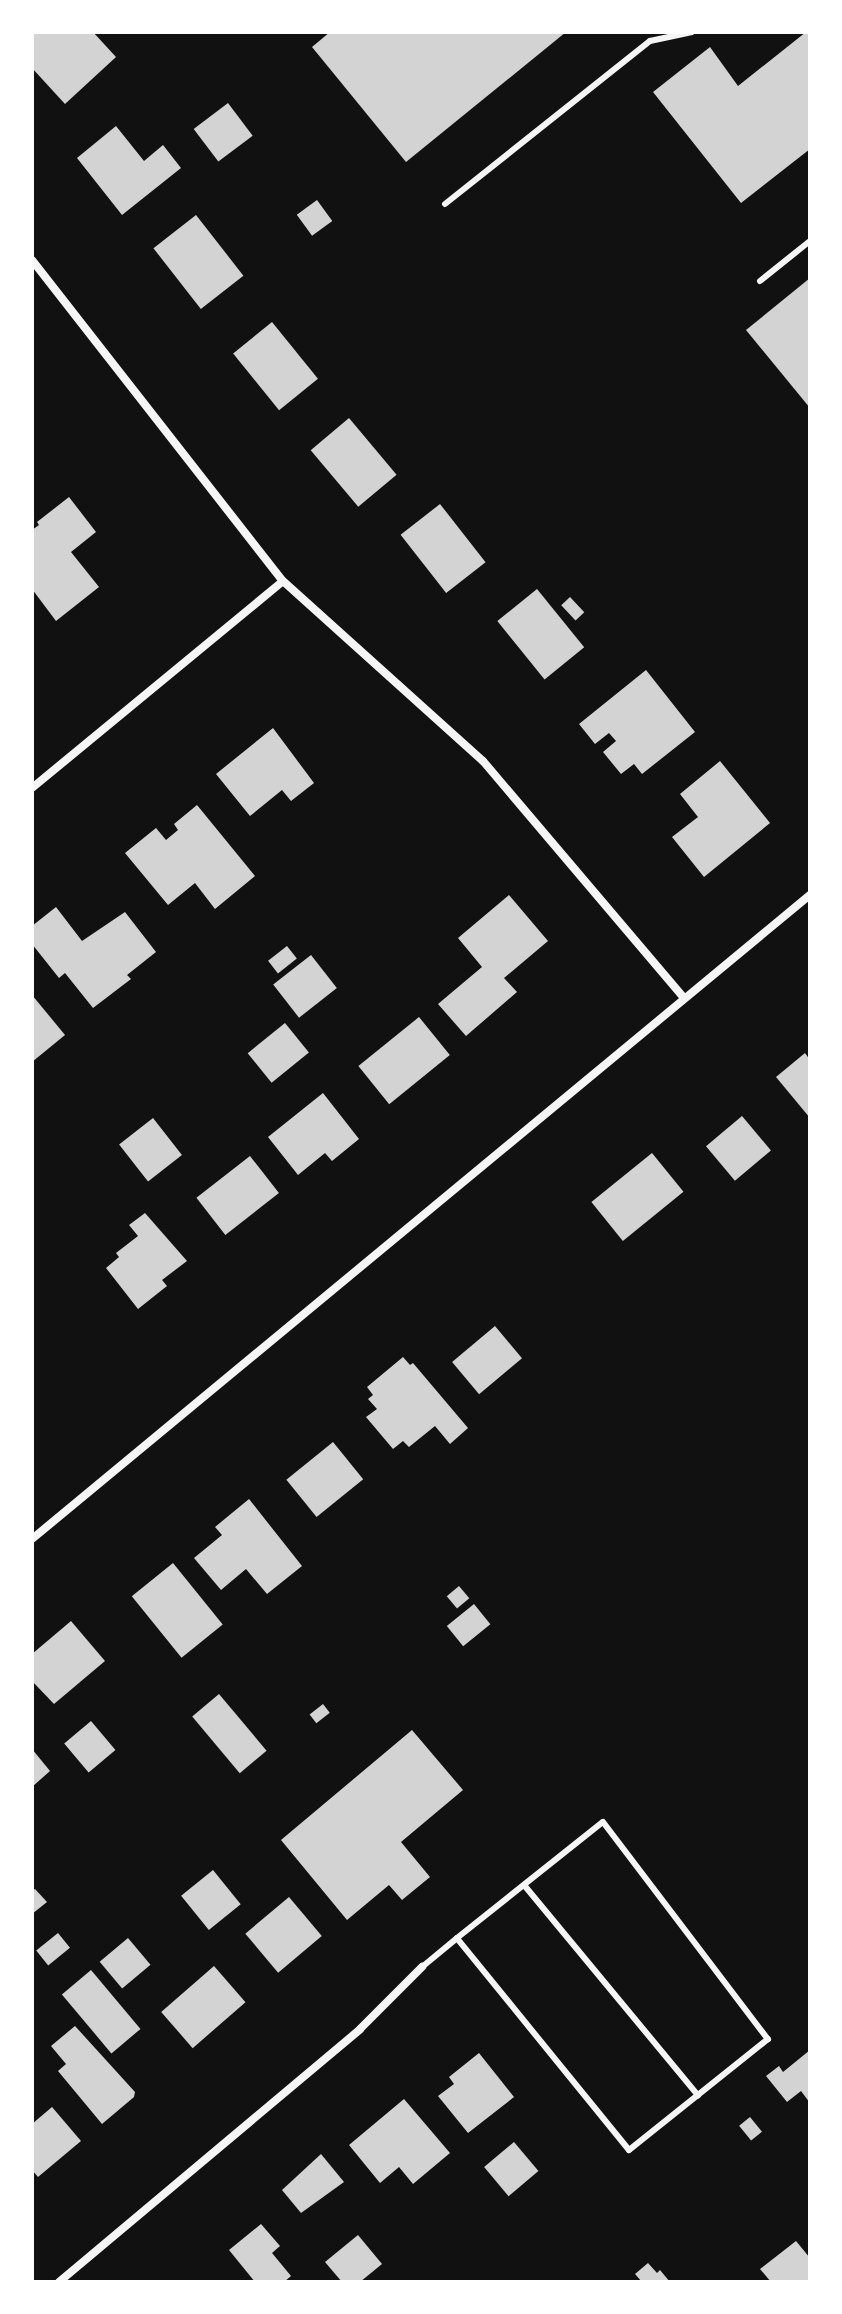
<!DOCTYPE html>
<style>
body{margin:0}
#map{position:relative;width:842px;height:2314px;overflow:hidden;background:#111;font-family:"Sofia Sans Condensed",sans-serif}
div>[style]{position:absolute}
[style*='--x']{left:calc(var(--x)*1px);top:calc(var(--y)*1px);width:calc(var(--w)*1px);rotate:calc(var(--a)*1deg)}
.building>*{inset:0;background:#d3d3d3;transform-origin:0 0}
.service>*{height:6px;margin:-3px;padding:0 3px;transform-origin:3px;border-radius:3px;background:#f5f5f5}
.minor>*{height:8px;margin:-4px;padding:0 4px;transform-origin:4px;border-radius:4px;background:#f5f5f5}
span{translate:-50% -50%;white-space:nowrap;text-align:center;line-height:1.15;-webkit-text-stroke:8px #fff;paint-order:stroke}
.frame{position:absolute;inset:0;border:34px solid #fff;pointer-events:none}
</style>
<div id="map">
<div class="building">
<div style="clip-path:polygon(32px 32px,93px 32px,116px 57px,65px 104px,32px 68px)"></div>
<div style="clip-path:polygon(330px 32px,566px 32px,406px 162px,312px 47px)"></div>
<div style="clip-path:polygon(806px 32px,810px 32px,810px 149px,741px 203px,653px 92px,710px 47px,738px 86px)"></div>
<div style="left:228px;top:103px;width:41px;height:43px;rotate:53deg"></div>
<div style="clip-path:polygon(116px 126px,144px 161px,163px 145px,181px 168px,122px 215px,77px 158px)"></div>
<div style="left:317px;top:200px;width:26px;height:25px;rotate:54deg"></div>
<div style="left:196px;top:215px;width:77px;height:54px;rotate:52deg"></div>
<div style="clip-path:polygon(810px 278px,810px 408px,746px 330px)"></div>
<div style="left:272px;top:322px;width:73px;height:50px;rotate:51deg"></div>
<div style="left:349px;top:418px;width:74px;height:50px;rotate:50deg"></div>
<div style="clip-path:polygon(69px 497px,96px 532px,71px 552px,99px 587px,56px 621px,32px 589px,32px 530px,39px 525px,37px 522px)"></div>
<div style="left:440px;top:504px;width:74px;height:50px;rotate:52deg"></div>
<div style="left:537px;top:589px;width:75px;height:51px;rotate:51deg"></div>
<div style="left:570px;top:597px;width:21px;height:12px;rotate:47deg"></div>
<div style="clip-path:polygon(646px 670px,695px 732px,642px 774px,634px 764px,621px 774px,603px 752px,616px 741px,609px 733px,595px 744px,579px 724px)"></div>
<div style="clip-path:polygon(273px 728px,314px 783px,291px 801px,282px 790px,250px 816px,216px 774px)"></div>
<div style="clip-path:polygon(720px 761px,770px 823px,704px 877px,672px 837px,698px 817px,680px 794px)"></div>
<div style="clip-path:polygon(197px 805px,255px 876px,215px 909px,195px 883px,168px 905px,125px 853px,156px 828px,166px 840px,178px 830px,174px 824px)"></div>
<div style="clip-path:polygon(509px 895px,548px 941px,504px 978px,517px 992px,466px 1036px,438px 1004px,482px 967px,458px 938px)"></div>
<div style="clip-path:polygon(56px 907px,82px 941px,125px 912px,156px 952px,127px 975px,131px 979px,93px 1008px,65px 973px,59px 978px,32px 944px,32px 926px)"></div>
<div style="left:287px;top:946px;width:16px;height:24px;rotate:52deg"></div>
<div style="left:311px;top:955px;width:42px;height:48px;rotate:52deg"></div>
<div style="clip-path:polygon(32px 995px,65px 1035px,32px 1062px)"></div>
<div style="left:419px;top:1017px;width:49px;height:78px;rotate:51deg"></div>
<div style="left:285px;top:1023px;width:38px;height:48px;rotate:51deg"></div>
<div style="clip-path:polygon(805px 1053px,810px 1060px,810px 1118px,776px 1077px)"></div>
<div style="clip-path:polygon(323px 1093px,359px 1139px,332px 1161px,325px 1153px,298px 1175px,268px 1137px)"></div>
<div style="left:742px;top:1116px;width:45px;height:47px;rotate:50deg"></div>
<div style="left:153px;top:1118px;width:47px;height:43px;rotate:52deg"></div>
<div style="left:652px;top:1153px;width:50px;height:78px;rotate:51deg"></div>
<div style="left:250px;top:1156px;width:47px;height:68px;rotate:52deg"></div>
<div style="clip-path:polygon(145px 1213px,187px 1261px,162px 1280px,167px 1286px,138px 1309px,106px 1268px,119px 1257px,116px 1253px,138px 1236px,129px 1225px)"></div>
<div style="left:495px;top:1326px;width:42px;height:56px;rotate:50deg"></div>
<div style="clip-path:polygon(403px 1357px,410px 1365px,413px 1363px,468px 1428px,450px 1444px,435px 1426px,409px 1447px,403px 1441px,393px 1449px,366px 1417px,377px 1409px,368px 1399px,373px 1395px,367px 1387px)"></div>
<div style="left:333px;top:1442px;width:48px;height:60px;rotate:51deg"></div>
<div style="clip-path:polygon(249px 1499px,302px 1566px,267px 1594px,246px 1569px,221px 1590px,194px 1558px,222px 1535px,215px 1527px)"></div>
<div style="left:173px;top:1563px;width:79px;height:53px;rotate:51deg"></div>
<div style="left:459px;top:1586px;width:16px;height:16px;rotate:50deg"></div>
<div style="left:474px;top:1604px;width:26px;height:35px;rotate:51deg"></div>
<div style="clip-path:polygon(71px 1621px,105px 1661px,54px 1704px,32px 1681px,32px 1654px)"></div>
<div style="left:219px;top:1694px;width:74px;height:35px;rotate:50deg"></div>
<div style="left:323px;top:1704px;width:11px;height:17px;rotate:52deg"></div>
<div style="left:91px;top:1721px;width:38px;height:35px;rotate:50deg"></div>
<div style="clip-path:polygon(412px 1730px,463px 1790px,401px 1842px,430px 1877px,402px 1900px,389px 1885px,347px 1920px,281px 1840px)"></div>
<div style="clip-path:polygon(32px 1749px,50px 1771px,32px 1787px)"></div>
<div style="left:213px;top:1870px;width:44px;height:41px;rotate:51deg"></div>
<div style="clip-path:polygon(35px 1889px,47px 1902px,32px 1914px,32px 1891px)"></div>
<div style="left:289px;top:1897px;width:51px;height:57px;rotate:50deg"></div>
<div style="left:58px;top:1933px;width:19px;height:28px;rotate:51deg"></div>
<div style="left:128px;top:1938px;width:35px;height:37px;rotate:50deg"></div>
<div style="left:214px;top:1966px;width:48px;height:70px;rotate:49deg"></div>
<div style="left:91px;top:1970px;width:77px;height:38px;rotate:50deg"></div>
<div style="clip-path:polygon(75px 2026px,135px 2092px,134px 2097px,102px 2124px,58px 2071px,66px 2064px,51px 2046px)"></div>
<div style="clip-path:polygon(810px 2050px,810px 2103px,801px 2091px,787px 2102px,766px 2076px,779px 2066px,783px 2072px)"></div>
<div style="clip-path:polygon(479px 2053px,514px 2097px,468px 2133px,438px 2096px,454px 2084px,449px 2077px)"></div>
<div style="clip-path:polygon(404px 2099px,450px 2153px,413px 2184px,399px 2167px,380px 2183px,349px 2145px)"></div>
<div style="clip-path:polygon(52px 2107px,81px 2141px,38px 2177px,32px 2170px,32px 2124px)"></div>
<div style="left:750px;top:2117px;width:19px;height:14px;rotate:51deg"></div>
<div style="left:514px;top:2142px;width:38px;height:39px;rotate:50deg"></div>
<div style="clip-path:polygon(321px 2154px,344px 2182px,301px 2213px,282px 2190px)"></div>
<div style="clip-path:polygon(261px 2224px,280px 2246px,272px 2253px,291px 2276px,284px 2282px,255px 2282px,229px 2250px)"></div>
<div style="clip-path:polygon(358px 2235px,382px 2264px,360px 2282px,342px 2282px,325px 2262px)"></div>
<div style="clip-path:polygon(796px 2241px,810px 2258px,810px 2282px,771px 2282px,760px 2269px)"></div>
<div style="clip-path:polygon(648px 2263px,657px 2273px,660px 2270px,670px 2282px,642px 2282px,635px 2274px)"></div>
</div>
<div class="service">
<div style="--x:445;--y:204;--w:262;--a:-38.5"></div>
<div style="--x:650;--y:41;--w:43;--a:-12.1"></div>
<div style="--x:760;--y:281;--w:64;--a:-38.7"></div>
<div style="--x:524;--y:1885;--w:273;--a:50.4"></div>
<div style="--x:422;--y:1967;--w:45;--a:-39.6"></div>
<div style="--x:457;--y:1938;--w:186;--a:-38.5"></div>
<div style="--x:603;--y:1822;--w:273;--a:52.8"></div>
<div style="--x:768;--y:2039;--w:178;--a:141.4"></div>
<div style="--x:629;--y:2150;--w:273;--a:-129.1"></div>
</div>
<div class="minor">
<div style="--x:32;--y:260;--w:407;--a:52"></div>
<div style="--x:283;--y:581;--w:269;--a:42"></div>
<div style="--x:483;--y:761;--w:311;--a:49.7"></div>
<div style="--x:32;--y:788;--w:325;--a:-39.5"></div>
<div style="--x:32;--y:1539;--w:1010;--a:-39.62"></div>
<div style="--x:59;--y:2282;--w:393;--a:-40"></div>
<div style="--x:360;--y:2029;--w:88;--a:-45"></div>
</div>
<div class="frame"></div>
</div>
